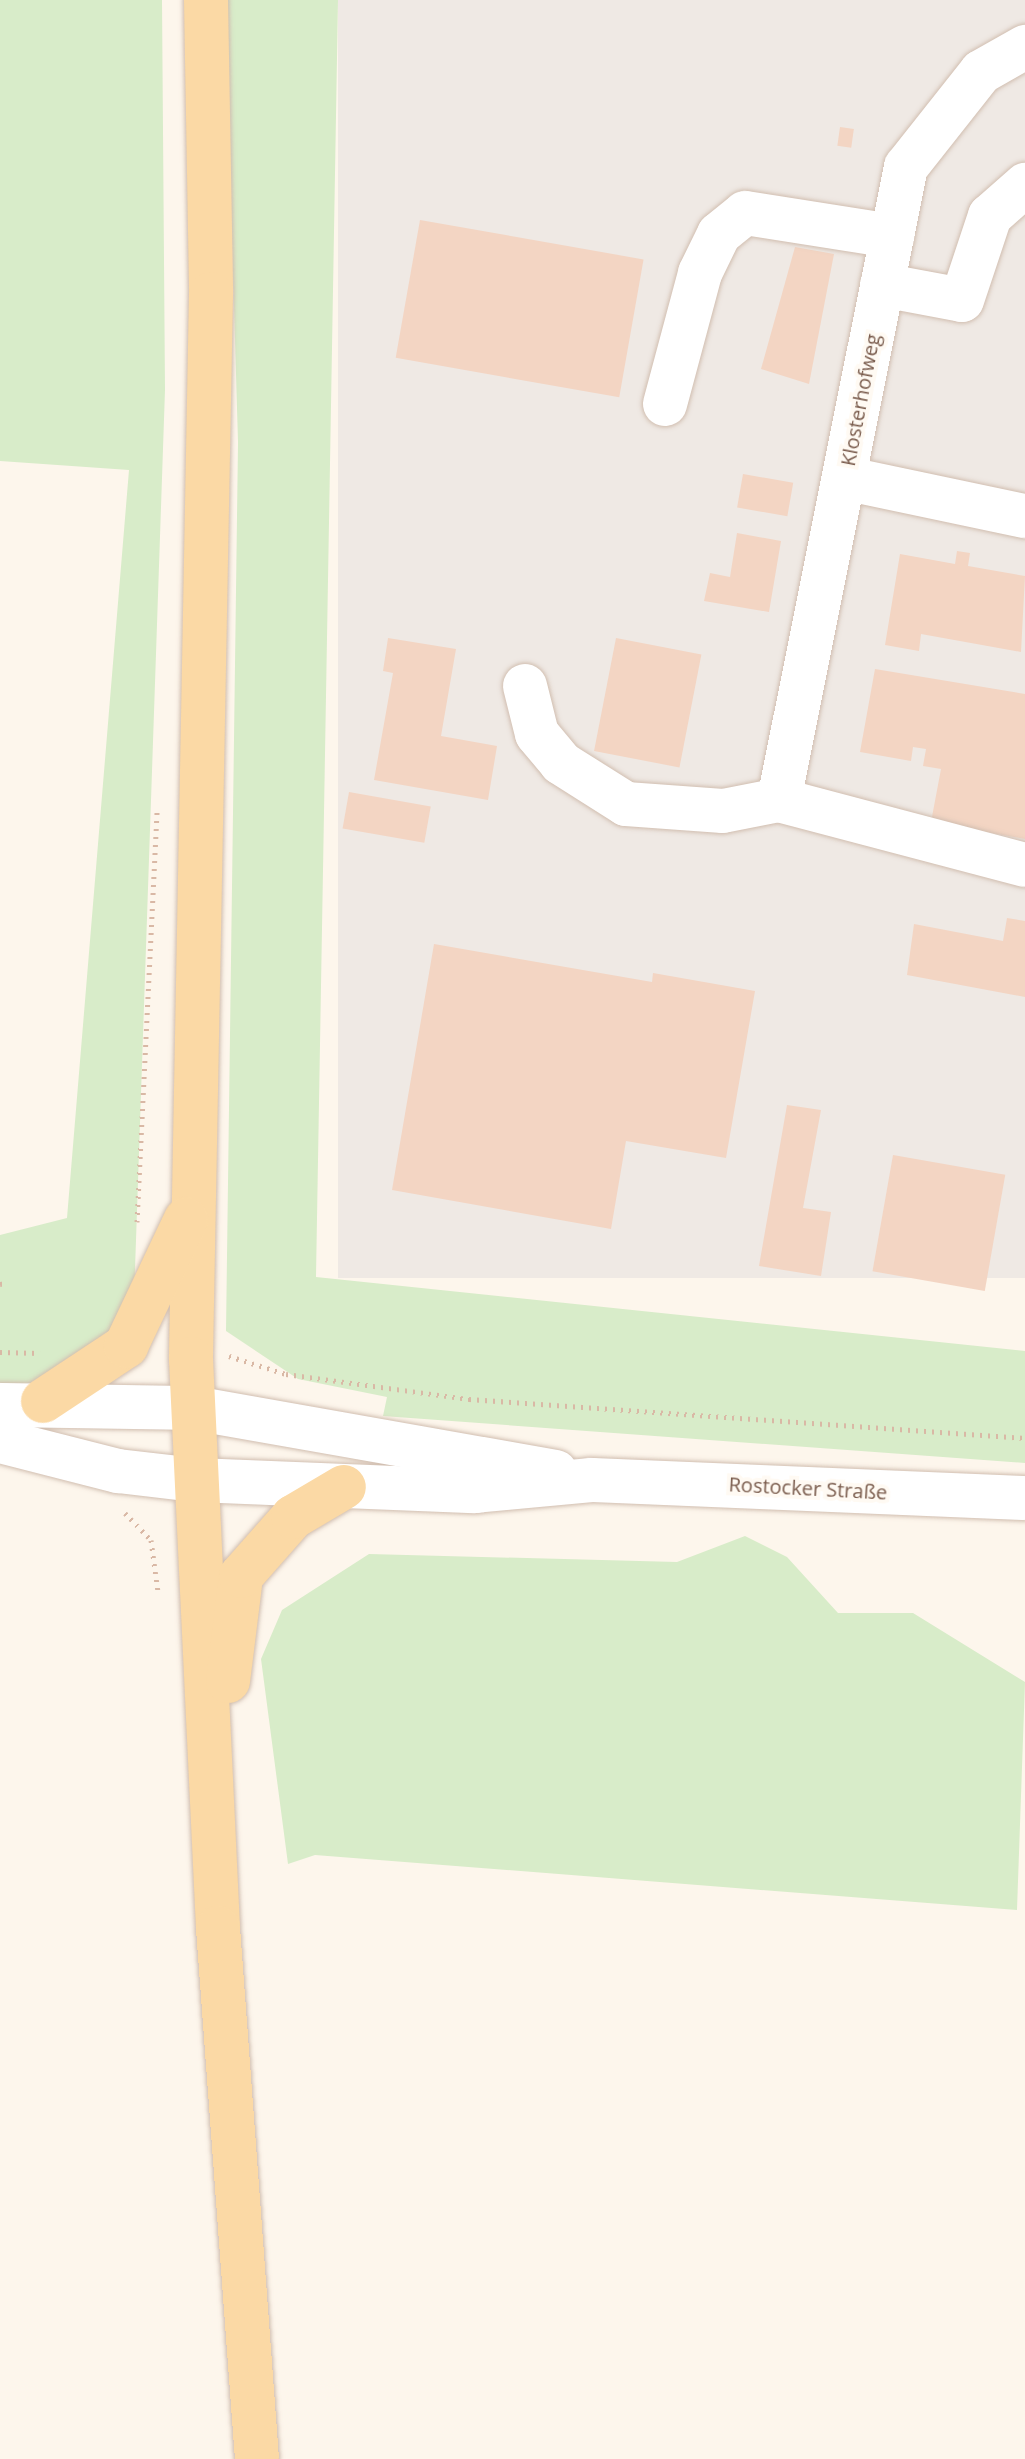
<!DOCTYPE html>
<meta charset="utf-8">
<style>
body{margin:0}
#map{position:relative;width:1025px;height:2459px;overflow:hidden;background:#fdf6ec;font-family:"Open Sans",sans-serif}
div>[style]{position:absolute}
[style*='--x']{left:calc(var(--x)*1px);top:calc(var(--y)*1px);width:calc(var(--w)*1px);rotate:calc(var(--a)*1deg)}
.industrial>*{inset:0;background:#efe9e4;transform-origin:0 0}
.green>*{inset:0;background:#d8ecc9}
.building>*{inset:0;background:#f3d5c3;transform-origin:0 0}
.path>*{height:5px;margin-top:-2.5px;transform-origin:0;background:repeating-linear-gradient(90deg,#d9b8a5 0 2px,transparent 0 8px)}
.roads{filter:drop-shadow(0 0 2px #d1beb0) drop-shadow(0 0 2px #d1beb0)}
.minor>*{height:44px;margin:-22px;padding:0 22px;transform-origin:22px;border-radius:22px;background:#fff}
.major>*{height:44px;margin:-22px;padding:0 22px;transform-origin:22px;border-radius:22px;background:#fbd9a5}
span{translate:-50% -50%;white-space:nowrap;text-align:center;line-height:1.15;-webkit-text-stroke:8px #fffaf3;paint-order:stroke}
.street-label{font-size:20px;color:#7a5c4d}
</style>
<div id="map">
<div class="industrial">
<div style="left:338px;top:0;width:687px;height:1278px"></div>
</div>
<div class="green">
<div style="clip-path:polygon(0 0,162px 0,165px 390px,134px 1299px,98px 1351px,32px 1390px,0 1389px,0 1235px,67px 1218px,129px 470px,0 461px)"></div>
<div style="clip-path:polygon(225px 0,338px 0,316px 1277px,1025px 1351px,1025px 1463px,383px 1416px,387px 1397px,298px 1379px,226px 1331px,238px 442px)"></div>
<div style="clip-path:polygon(745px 1536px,787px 1557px,838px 1613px,913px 1613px,1025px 1682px,1017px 1910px,315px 1855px,288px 1864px,261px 1659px,282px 1610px,369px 1554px,677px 1562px)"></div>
</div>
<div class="building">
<div style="left:840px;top:127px;width:14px;height:19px;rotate:8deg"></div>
<div style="left:420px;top:220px;width:227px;height:140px;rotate:10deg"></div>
<div style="clip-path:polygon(795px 247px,834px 254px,809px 384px,761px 369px)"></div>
<div style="left:743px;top:474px;width:51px;height:34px;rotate:10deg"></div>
<div style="clip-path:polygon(737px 533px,781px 541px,769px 612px,704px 601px,710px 573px,730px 577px)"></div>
<div style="clip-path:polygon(957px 551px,970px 553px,968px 566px,1025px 576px,1021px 652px,921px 634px,919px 651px,885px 645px,900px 554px,955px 564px)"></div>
<div style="clip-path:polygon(388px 638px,456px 649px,441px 736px,497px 746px,488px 800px,374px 780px,393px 673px,383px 671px)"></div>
<div style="left:616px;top:638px;width:87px;height:115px;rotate:11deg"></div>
<div style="clip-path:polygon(875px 669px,1025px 694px,1025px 839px,931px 822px,941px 769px,923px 766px,926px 749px,913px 747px,911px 761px,860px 752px)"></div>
<div style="left:349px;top:792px;width:83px;height:37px;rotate:10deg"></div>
<div style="clip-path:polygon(1007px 918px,1025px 921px,1025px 997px,907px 975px,914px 924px,1003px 941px)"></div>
<div style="clip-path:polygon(434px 944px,652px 982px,653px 973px,755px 991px,726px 1158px,626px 1141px,611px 1229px,392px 1190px)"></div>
<div style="clip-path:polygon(787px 1105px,821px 1110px,803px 1208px,831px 1212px,821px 1276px,759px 1266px)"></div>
<div style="left:893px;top:1155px;width:114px;height:118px;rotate:10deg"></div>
</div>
<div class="path">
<div style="--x:137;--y:1222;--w:413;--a:-87.2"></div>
<div style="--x:0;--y:1284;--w:6;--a:-9"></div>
<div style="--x:0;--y:1352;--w:40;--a:1.4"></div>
<div style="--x:229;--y:1356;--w:60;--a:17.5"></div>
<div style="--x:286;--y:1374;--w:185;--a:7.8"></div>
<div style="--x:469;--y:1399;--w:557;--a:4.01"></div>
<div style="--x:125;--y:1513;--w:37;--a:46"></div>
<div style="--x:151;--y:1540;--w:52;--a:82.3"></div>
</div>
<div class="roads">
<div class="minor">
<div style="--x:882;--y:285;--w:81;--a:10.6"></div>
<div style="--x:962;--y:300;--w:89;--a:-71.6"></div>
<div style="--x:990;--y:216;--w:47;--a:-41.5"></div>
<div style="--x:665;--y:404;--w:136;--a:-75"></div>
<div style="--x:700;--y:273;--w:43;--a:-64"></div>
<div style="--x:719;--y:234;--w:33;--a:-39"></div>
<div style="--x:745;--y:213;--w:149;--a:8.9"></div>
<div style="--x:844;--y:478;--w:185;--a:11.9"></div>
<div style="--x:525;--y:686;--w:49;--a:76"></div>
<div style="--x:537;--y:734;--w:38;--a:50"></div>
<div style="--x:561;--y:763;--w:77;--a:32.2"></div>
<div style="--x:626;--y:804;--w:97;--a:4.1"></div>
<div style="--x:723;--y:811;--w:57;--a:-11.1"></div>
<div style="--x:779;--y:800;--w:254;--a:14.8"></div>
<div style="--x:779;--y:800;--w:646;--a:-78.66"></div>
<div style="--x:906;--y:167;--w:121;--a:-51.7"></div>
<div style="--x:981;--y:72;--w:51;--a:-29.6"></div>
<div style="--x:0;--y:1405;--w:193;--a:0.9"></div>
<div style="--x:193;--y:1408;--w:368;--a:10"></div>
<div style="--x:0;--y:1441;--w:122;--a:14.3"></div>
<div style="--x:118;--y:1471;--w:79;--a:6.6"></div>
<div style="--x:196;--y:1480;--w:279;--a:2.3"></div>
<div style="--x:475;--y:1491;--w:117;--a:-5.4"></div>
<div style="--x:591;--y:1480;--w:434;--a:2.4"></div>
</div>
<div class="major">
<div style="--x:206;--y:0;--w:294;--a:89"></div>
<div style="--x:211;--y:294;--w:1065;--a:91.08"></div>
<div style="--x:191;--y:1359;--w:570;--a:87.28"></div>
<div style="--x:218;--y:1928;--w:532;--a:85.8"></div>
<div style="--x:43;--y:1401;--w:100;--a:-33.5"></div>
<div style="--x:126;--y:1346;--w:140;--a:-64.7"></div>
<div style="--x:228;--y:1681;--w:106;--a:-82.9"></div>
<div style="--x:241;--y:1576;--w:79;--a:-48.6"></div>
<div style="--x:293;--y:1517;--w:59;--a:-30.5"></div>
</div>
</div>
<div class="street-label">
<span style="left:860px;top:400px;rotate:-79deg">Klosterhofweg</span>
<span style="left:808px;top:1488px;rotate:3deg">Rostocker Straße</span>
</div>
</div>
